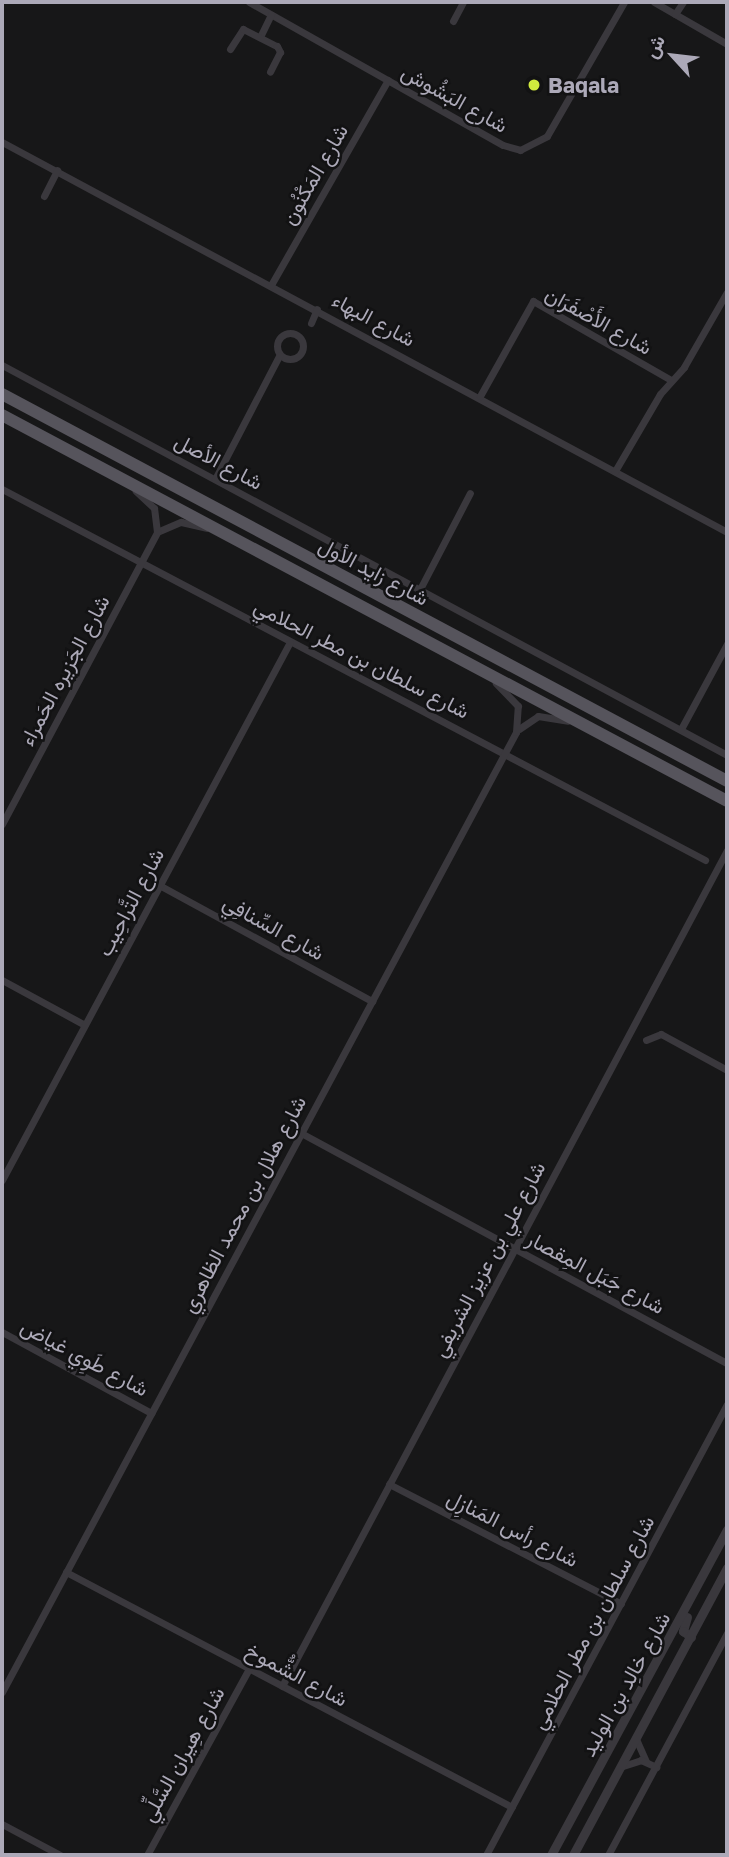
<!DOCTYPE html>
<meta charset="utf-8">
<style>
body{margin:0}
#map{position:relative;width:729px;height:1857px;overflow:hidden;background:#171718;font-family:"Golos Text",Vazirmatn,sans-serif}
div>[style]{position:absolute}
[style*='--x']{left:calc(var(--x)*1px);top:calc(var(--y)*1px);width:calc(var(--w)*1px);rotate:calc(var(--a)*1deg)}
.minor>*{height:7px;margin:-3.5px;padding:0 3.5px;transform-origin:3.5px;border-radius:3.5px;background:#3a383d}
.minor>.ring{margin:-3.5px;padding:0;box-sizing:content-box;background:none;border:7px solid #3a383d;border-radius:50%}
.tertiary>*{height:9px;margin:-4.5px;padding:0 4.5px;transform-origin:4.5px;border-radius:4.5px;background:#3a383d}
.primary>*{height:12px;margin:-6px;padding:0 6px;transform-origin:6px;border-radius:6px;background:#56545c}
.dots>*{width:19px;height:19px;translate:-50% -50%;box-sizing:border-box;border:4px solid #121213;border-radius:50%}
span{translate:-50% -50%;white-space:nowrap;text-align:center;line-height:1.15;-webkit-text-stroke:5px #121213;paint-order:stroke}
.poi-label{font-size:21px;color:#aca9b8;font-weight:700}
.left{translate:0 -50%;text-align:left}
.street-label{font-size:21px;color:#aca9b8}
.frame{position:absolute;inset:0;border:4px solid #aca9b8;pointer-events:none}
.north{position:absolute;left:638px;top:21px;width:70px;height:70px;-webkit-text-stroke:5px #121213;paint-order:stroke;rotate:297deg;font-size:19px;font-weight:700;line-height:28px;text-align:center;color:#aca9b8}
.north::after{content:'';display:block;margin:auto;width:24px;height:32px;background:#aca9b8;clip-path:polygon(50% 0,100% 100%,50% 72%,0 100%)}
</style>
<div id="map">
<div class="minor">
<div style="--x:249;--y:2;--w:291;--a:29.4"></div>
<div style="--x:503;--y:145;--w:18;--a:16"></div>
<div style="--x:520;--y:150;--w:30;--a:-27"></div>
<div style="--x:547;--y:136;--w:155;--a:-60.1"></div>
<div style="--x:654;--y:2;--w:84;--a:29.9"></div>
<div style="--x:675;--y:14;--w:14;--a:-56"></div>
<div style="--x:453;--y:21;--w:21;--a:-62"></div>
<div style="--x:260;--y:37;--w:25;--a:-64"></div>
<div style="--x:230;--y:49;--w:24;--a:-57"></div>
<div style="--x:243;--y:29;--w:38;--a:27"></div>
<div style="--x:277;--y:46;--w:7;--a:63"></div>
<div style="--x:280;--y:52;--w:22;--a:117"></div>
<div style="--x:2;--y:142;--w:823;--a:28.28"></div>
<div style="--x:44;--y:196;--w:29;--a:-63"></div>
<div style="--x:271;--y:285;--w:236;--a:-60.3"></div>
<div style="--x:311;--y:323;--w:15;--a:-67"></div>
<div class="ring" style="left:277px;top:333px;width:19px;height:19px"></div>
<div style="--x:2;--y:365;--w:823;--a:28.28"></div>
<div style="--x:480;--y:396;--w:109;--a:-60.8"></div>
<div style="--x:533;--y:301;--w:159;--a:29.8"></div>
<div style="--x:615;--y:471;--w:89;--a:-59.7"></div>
<div style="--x:660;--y:394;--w:36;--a:-48"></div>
<div style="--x:684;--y:367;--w:86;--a:-60.2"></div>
<div style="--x:215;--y:479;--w:139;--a:-62.5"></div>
<div style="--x:2;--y:489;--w:795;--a:27.82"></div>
<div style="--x:157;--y:532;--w:26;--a:-23"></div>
<div style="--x:181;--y:522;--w:26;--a:13"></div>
<div style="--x:420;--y:589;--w:108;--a:-62.5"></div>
<div style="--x:519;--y:729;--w:23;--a:-34"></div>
<div style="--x:538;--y:716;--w:30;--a:9"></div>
<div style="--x:681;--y:729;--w:97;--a:-61.6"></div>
<div style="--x:2;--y:824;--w:331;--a:-62"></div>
<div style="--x:157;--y:532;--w:24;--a:-97"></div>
<div style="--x:154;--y:508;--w:25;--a:-137"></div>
<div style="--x:159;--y:885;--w:243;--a:28.6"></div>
<div style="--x:2;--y:980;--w:94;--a:28.5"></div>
<div style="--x:646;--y:1040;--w:16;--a:-22"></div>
<div style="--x:661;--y:1034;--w:75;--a:28.6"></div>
<div style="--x:301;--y:1133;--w:484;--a:28.4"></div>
<div style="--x:2;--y:1180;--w:610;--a:-61.84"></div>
<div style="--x:2;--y:1332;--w:170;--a:28.5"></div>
<div style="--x:389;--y:1484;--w:261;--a:27.3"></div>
<div style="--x:66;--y:1572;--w:504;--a:27.79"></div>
<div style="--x:282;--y:1686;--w:947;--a:-61.97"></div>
<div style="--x:2;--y:1692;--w:1089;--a:-61.83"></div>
<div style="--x:516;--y:732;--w:26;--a:-86"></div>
<div style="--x:518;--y:706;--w:32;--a:-134"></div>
<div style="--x:636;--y:1739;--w:24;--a:66"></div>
<div style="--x:623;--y:1766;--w:19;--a:-18"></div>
<div style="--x:641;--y:1760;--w:17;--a:25"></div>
<div style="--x:2;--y:1824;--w:66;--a:28.1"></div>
<div style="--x:147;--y:1855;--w:212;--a:-61.3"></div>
<div style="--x:486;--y:1855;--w:511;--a:-61.88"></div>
<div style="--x:608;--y:1855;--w:252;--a:-61.8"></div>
</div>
<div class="tertiary">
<div style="--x:687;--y:1617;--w:15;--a:106"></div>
<div style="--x:683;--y:1631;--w:10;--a:37"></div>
<div style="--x:551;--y:1855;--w:370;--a:-61.6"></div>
<div style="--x:573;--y:1855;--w:326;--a:-61.8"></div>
</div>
<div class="primary">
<div style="--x:2;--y:394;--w:822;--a:28.09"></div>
<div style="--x:2;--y:415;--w:821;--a:28.03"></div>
</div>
<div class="dots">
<div style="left:534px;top:85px;background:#d0e93e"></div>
</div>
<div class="poi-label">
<span class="left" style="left:548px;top:85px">Baqala</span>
</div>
<div class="street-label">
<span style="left:455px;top:98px;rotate:29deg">شارع البَشُوش</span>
<span style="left:314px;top:174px;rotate:-60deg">شارع المَكْنُون</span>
<span style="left:374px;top:319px;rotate:28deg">شارع البهاء</span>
<span style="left:599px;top:320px;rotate:29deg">شارع الأَصْفَرَان</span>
<span style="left:219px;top:461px;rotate:28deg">شارع الأصل</span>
<span style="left:374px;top:571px;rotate:28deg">شارع زايد الأول</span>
<span style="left:362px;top:658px;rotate:27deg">شارع سلطان بن مطر الحلامي</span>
<span style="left:64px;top:670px;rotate:-62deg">شارع الجَزيره الحَمراء</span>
<span style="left:130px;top:902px;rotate:-62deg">شارع التَّراحِيب</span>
<span style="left:274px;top:927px;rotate:29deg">شارع السِّنافِي</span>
<span style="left:243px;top:1204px;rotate:-62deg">شارع هلال بن محمد الظاهري</span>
<span style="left:488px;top:1259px;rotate:-62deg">شارع علي بن عزيز الشريفي</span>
<span style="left:596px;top:1272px;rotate:28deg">شارع جَبَل المِقصار</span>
<span style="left:85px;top:1357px;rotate:28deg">شارع طَوِي غياض</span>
<span style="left:513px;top:1528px;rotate:27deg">شارع رأس المَنازِل</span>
<span style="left:592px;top:1622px;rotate:-62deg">شارع سلطان بن مطر الحلامي</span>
<span style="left:297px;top:1674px;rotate:28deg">شارع الشُّموخ</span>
<span style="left:625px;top:1684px;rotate:-61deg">شارع خالِد بن الوليد</span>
<span style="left:182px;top:1754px;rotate:-61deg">شارع هِيران السَّلِّي</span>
</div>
<div class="frame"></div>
<div class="north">ش</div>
</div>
